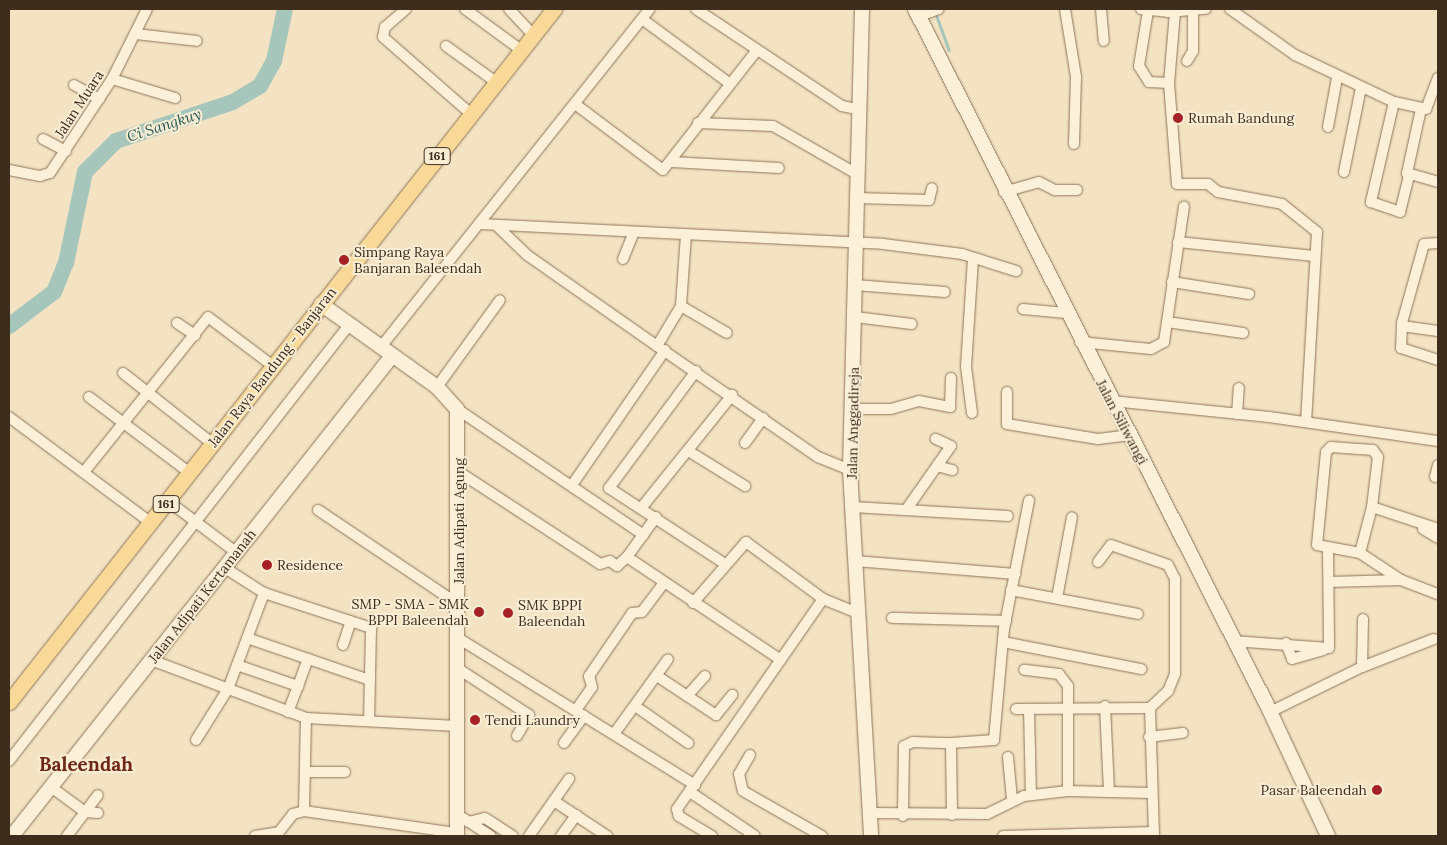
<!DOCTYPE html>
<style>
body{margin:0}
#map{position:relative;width:1447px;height:845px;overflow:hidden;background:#f3e3c3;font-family:Lora,serif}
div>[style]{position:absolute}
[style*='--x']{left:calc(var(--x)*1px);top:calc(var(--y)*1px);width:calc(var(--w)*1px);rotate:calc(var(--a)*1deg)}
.stream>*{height:2.5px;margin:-1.25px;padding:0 1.25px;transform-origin:1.25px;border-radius:1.25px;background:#a6c5bb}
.river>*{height:16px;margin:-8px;padding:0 8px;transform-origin:8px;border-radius:8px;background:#a6c5bb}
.roads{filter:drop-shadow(0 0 1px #8f7458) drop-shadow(0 0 1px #8f7458)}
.street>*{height:10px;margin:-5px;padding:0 5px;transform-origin:5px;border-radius:5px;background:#fcf0d8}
.secondary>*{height:14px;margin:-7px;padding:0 7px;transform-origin:7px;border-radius:7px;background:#fcf0d8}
.primary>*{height:15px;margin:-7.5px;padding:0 7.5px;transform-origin:7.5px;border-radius:7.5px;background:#f9d998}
.dots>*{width:14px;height:14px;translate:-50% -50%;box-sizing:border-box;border:2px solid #f9edd4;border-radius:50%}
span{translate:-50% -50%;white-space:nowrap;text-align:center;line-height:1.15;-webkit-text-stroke:4px #f9edd4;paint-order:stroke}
.shield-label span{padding:1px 4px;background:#f9edd4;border:1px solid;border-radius:4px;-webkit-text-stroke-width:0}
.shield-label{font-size:12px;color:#3e2c1d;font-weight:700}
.street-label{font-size:14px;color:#3e2c1d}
.poi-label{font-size:14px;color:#3e2c1d}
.left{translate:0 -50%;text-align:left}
.right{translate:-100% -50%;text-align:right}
.water-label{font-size:15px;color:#2b5f5a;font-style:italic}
.district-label{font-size:19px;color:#6f2818;font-weight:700}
.frame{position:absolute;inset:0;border:10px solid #3e2c1d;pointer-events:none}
</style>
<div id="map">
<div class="stream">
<div style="--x:936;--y:14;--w:38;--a:70"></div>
</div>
<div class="river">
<div style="--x:9;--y:326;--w:56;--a:-37.1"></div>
<div style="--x:54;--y:292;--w:31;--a:-68"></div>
<div style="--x:66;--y:263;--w:93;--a:-78.2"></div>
<div style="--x:85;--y:172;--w:44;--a:-45"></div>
<div style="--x:116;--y:141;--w:123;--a:-18.4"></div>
<div style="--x:233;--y:102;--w:31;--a:-31"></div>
<div style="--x:260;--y:86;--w:29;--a:-61"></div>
<div style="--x:274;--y:61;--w:53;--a:-78.1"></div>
</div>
<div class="roads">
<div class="street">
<div style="--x:406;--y:9;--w:28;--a:139"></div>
<div style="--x:385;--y:27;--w:10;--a:101"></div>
<div style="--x:383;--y:37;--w:117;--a:41.2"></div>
<div style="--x:465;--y:9;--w:69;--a:36.2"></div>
<div style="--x:509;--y:9;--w:35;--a:47"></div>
<div style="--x:696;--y:9;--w:175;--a:33.6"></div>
<div style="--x:842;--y:106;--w:14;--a:12"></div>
<div style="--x:1065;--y:9;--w:69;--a:80.8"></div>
<div style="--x:1076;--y:77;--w:67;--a:91.7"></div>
<div style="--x:1101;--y:9;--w:32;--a:85"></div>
<div style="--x:1141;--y:9;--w:27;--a:6"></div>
<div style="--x:1168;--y:12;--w:38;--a:-5"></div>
<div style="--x:1230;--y:9;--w:80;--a:35.3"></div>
<div style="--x:1295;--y:55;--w:110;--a:25.4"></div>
<div style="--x:1394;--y:102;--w:33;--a:12"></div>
<div style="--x:1426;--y:109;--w:33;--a:-69"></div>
<div style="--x:1148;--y:11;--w:56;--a:99.3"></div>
<div style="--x:1139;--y:66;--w:19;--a:58"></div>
<div style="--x:1149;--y:82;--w:20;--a:3"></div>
<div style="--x:1175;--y:12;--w:71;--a:94.8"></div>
<div style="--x:1169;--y:83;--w:101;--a:85.5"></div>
<div style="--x:1177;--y:184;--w:31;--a:0"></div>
<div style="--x:1208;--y:184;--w:13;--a:39"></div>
<div style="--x:1218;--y:192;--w:65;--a:10.6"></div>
<div style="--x:1282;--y:204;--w:45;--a:38.7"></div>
<div style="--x:1317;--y:232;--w:189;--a:93.3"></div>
<div style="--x:917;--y:17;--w:23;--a:-20"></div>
<div style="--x:642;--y:19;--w:108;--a:36.3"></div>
<div style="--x:136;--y:34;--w:61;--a:6.5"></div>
<div style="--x:446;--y:46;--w:62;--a:35.8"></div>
<div style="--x:1187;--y:61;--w:12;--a:-59"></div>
<div style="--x:1193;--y:51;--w:41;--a:-90"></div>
<div style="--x:112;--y:79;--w:66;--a:16.8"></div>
<div style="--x:74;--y:85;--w:29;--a:29"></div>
<div style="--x:1394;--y:102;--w:103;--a:103"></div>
<div style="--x:1371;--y:202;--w:31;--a:19"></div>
<div style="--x:1400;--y:212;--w:38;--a:-76"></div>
<div style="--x:575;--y:104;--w:110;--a:36.9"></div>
<div style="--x:663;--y:170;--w:152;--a:-51.9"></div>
<div style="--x:1421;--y:109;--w:66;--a:102.3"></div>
<div style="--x:1407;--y:173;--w:32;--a:16"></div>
<div style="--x:698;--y:123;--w:75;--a:2.3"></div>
<div style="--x:773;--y:126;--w:95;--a:29.8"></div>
<div style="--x:1328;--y:127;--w:50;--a:-79.6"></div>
<div style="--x:43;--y:139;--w:26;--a:28"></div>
<div style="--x:672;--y:162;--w:107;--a:3.2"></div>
<div style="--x:9;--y:170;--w:32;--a:11"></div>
<div style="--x:40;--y:176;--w:10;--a:-17"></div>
<div style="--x:50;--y:173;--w:113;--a:-56.6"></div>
<div style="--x:112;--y:79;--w:78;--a:-63.4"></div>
<div style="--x:1344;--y:172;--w:86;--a:-78.6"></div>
<div style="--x:1004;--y:192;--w:36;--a:-16"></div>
<div style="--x:1039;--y:182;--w:18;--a:27"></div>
<div style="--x:1055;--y:190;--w:22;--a:0"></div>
<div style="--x:856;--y:198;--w:73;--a:1.6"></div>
<div style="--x:929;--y:200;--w:12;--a:-76"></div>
<div style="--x:480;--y:224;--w:403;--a:2.8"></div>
<div style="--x:883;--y:244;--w:80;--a:7.2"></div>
<div style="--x:962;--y:254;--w:57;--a:17.5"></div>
<div style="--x:496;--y:225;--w:43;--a:44.1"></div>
<div style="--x:527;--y:255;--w:159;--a:35"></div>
<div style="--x:657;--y:346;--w:196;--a:34.6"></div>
<div style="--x:818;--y:457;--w:35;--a:22"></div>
<div style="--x:1178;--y:242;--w:137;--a:5.9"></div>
<div style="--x:1438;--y:243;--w:14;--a:176"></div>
<div style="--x:1424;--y:244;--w:82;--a:105.6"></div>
<div style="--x:1402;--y:323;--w:25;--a:92"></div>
<div style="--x:1401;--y:348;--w:39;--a:18"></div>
<div style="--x:623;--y:259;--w:29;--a:-68"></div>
<div style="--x:1172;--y:282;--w:78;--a:8.9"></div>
<div style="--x:855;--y:285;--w:90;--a:4.4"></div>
<div style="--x:681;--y:306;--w:53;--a:30.4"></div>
<div style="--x:1023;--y:309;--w:43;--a:5.3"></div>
<div style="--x:855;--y:317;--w:57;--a:7"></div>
<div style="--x:1167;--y:322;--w:77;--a:8.2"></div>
<div style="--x:177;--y:323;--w:22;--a:34"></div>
<div style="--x:1402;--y:326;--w:36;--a:8"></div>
<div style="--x:1080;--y:342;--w:71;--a:5.6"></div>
<div style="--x:1151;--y:349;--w:15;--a:-28"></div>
<div style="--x:1164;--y:342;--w:137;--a:-81.6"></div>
<div style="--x:657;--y:346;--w:47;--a:-59"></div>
<div style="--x:681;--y:306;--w:71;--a:-86"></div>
<div style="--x:380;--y:348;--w:433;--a:-51.5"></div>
<div style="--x:696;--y:371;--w:146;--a:126.6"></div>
<div style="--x:609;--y:488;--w:139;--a:33.2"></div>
<div style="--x:123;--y:373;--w:115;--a:38.3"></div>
<div style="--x:437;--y:387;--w:107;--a:-54.1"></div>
<div style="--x:1007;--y:392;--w:32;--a:90"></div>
<div style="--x:1007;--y:424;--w:92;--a:9.4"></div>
<div style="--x:1098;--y:439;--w:31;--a:-7"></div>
<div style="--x:89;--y:397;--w:126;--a:37"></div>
<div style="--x:1112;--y:401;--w:158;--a:5.8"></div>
<div style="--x:1269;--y:417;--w:171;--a:8.1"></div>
<div style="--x:457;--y:409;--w:225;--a:34"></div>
<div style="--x:854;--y:409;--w:37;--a:0"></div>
<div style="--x:891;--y:409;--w:29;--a:-16"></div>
<div style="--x:919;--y:401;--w:32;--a:11"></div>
<div style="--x:950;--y:407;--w:29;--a:-88"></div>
<div style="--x:972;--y:413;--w:46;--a:-97.4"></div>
<div style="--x:966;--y:367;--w:109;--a:-86.3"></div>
<div style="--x:1237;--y:414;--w:26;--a:-86"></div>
<div style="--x:9;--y:417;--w:177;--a:36.7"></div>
<div style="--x:745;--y:443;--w:31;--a:-54"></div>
<div style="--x:690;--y:452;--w:65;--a:31.7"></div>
<div style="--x:937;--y:466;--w:16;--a:15"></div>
<div style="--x:84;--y:472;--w:198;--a:-51.3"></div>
<div style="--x:208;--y:317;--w:81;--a:37"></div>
<div style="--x:459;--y:472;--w:168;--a:33.1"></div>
<div style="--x:600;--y:564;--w:10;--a:-17"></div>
<div style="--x:610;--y:561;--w:9;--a:36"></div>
<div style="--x:617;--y:566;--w:13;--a:-42"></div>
<div style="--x:1435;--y:477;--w:12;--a:-76"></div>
<div style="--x:572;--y:485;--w:164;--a:-55.4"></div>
<div style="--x:168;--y:501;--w:86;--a:37"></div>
<div style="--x:642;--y:507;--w:144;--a:-51.2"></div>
<div style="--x:853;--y:507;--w:155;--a:3.3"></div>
<div style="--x:1372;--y:507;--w:70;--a:18.4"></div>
<div style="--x:318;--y:510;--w:169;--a:33.9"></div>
<div style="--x:906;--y:510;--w:78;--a:-54.9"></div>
<div style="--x:951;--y:446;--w:17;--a:-155"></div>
<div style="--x:656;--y:517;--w:49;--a:125.9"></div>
<div style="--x:627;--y:557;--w:185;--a:33.8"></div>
<div style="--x:1423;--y:529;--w:17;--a:31"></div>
<div style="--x:1328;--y:549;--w:99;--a:89.4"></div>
<div style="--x:1360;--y:553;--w:48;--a:-75.4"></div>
<div style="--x:1372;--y:507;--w:50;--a:-83.2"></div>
<div style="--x:1378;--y:457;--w:9;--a:-126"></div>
<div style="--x:1373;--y:450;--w:42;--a:-175.9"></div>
<div style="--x:1331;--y:447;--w:7;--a:135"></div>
<div style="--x:1326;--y:452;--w:93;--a:95.5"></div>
<div style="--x:1317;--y:545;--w:44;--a:10.5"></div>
<div style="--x:1360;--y:553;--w:49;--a:33.4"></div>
<div style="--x:1401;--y:580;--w:40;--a:21"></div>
<div style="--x:855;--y:561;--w:161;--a:4.6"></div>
<div style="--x:1098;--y:562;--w:21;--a:-53"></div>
<div style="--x:1111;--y:545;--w:60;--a:19.3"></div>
<div style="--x:1168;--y:565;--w:16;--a:63"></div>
<div style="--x:1175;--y:579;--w:95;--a:90"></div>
<div style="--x:1175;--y:674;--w:18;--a:112"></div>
<div style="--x:1168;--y:691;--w:25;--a:137"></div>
<div style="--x:1150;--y:708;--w:128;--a:88.2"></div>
<div style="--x:225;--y:568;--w:46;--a:32.7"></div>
<div style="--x:264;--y:593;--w:113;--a:18.1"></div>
<div style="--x:371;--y:628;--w:93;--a:91.2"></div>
<div style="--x:1329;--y:582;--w:72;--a:-1.6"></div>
<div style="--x:1011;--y:590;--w:129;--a:10.7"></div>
<div style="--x:1057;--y:598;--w:82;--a:-79.5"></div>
<div style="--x:693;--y:603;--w:81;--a:-49"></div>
<div style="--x:746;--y:542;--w:96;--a:36.5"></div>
<div style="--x:823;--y:599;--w:35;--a:22"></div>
<div style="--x:892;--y:618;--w:114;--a:1.5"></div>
<div style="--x:247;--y:638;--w:130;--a:18.9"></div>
<div style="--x:458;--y:638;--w:279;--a:31.8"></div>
<div style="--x:1233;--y:641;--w:96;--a:4.2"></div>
<div style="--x:1003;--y:642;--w:141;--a:11.1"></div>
<div style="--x:1286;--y:643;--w:17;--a:69"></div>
<div style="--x:1292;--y:659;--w:33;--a:-16"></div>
<div style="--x:343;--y:645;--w:25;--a:-72"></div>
<div style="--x:151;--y:660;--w:165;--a:20.5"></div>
<div style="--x:306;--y:718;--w:151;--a:3"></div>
<div style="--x:237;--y:665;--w:65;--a:19"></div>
<div style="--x:298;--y:686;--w:28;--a:111"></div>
<div style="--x:1362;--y:667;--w:48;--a:-88.8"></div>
<div style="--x:457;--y:668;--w:86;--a:33.1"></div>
<div style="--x:529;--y:715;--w:24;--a:120"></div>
<div style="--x:657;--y:676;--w:71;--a:33.5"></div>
<div style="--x:716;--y:715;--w:26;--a:-51"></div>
<div style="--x:298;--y:686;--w:29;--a:-70"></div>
<div style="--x:687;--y:696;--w:27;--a:-48"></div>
<div style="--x:635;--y:706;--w:65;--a:34.9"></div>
<div style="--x:1105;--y:706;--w:86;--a:87.3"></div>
<div style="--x:1016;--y:709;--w:134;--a:-0.4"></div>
<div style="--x:1029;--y:709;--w:85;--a:88.7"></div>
<div style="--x:576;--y:710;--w:28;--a:-55"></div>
<div style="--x:592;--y:687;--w:11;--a:-105"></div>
<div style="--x:589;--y:676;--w:62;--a:-55.5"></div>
<div style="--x:624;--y:625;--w:14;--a:-56"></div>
<div style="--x:632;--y:613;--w:10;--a:-6"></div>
<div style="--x:642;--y:612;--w:35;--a:-53"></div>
<div style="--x:1270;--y:712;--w:102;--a:-26.1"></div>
<div style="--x:1362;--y:667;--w:77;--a:-21.3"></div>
<div style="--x:614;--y:734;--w:92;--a:-54.2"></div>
<div style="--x:1149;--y:737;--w:34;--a:-7"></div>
<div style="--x:196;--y:740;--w:60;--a:-57.9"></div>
<div style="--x:228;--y:689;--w:103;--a:-69.4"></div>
<div style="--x:564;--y:743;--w:34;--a:-54"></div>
<div style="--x:951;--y:743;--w:43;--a:-4"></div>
<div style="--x:994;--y:740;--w:111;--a:-84.9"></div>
<div style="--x:1004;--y:629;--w:131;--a:-79"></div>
<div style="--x:750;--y:755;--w:22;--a:120"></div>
<div style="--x:739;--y:774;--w:17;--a:77"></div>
<div style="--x:743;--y:791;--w:91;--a:29.7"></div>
<div style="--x:1008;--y:757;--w:42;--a:84.6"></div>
<div style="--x:9;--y:761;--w:553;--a:-52.05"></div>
<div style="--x:305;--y:772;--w:40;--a:0"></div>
<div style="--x:51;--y:787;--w:42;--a:36.3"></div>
<div style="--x:85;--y:812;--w:13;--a:4"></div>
<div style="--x:1068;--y:791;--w:82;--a:1.4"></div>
<div style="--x:690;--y:792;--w:78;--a:34.1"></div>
<div style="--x:554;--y:801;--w:64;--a:33.4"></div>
<div style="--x:304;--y:811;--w:93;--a:-88.8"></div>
<div style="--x:869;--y:813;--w:118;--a:0.5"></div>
<div style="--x:987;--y:814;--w:41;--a:-25.9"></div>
<div style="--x:1024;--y:796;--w:44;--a:-6.5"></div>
<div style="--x:1068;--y:791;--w:105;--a:-90"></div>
<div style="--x:1068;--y:686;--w:15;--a:-127"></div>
<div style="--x:1059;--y:674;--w:35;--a:-173"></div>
<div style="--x:903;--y:816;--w:70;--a:-89.2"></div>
<div style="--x:904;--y:746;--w:10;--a:-24"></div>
<div style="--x:913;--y:742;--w:38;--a:2"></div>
<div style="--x:951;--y:743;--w:72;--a:89.2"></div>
<div style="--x:463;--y:818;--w:33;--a:33"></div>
<div style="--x:468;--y:822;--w:17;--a:-13"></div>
<div style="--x:485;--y:818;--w:33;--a:33"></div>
<div style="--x:67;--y:836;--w:51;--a:-52.9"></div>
<div style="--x:255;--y:836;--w:24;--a:-9"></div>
<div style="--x:279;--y:832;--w:23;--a:-52"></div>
<div style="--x:293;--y:814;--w:11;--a:-15"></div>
<div style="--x:304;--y:811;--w:155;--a:8.2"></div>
<div style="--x:529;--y:836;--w:70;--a:-54.9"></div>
<div style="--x:561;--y:836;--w:26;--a:-54"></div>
<div style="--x:712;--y:836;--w:39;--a:-149"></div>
<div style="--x:679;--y:816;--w:7;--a:-106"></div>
<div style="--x:677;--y:809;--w:256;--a:-55.2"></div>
<div style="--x:1003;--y:836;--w:151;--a:-1.5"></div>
</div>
<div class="secondary">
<div style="--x:862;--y:9;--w:461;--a:91.5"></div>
<div style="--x:850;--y:470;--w:367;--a:86.7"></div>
<div style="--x:915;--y:9;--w:778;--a:63.17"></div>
<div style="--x:1266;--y:703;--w:147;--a:65"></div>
<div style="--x:321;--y:304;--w:143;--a:35.6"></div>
<div style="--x:437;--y:387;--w:30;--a:48"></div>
<div style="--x:457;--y:409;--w:427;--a:90"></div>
<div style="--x:12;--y:836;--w:612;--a:-51.63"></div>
</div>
<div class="primary">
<div style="--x:9;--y:702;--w:882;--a:-51.82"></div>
</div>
</div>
<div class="dots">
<div style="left:1178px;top:118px;background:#a52125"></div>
<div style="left:344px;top:260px;background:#a52125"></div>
<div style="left:267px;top:565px;background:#a52125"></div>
<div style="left:479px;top:612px;background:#a52125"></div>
<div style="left:508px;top:613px;background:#a52125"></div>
<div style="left:475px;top:720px;background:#a52125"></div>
<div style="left:1377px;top:790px;background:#a52125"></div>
</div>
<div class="shield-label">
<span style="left:437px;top:156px">161</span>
<span style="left:166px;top:504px">161</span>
</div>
<div class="street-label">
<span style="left:79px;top:104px;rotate:-57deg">Jalan Muara</span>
<span style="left:272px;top:367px;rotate:-52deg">Jalan Raya Bandung - Banjaran</span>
<span style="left:1122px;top:422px;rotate:62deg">Jalan Siliwangi</span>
<span style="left:853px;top:423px;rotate:-89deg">Jalan Anggadireja</span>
<span style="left:459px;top:521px;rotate:-90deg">Jalan Adipati Agung</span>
<span style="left:202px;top:596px;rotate:-52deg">Jalan Adipati Kertamanah</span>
</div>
<div class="poi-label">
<span class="left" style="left:1188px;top:118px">Rumah Bandung</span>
<span class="left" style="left:354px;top:260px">Simpang Raya<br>Banjaran Baleendah</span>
<span class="left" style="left:277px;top:565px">Residence</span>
<span class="right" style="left:469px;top:612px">SMP - SMA - SMK<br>BPPI Baleendah</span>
<span class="left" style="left:518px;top:613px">SMK BPPI<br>Baleendah</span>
<span class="left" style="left:485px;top:720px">Tendi Laundry</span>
<span class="right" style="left:1367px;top:790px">Pasar Baleendah</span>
</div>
<div class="water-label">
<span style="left:164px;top:125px;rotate:-18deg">Ci Sangkuy</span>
</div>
<div class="district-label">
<span style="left:86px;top:765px">Baleendah</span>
</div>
<div class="frame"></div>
</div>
